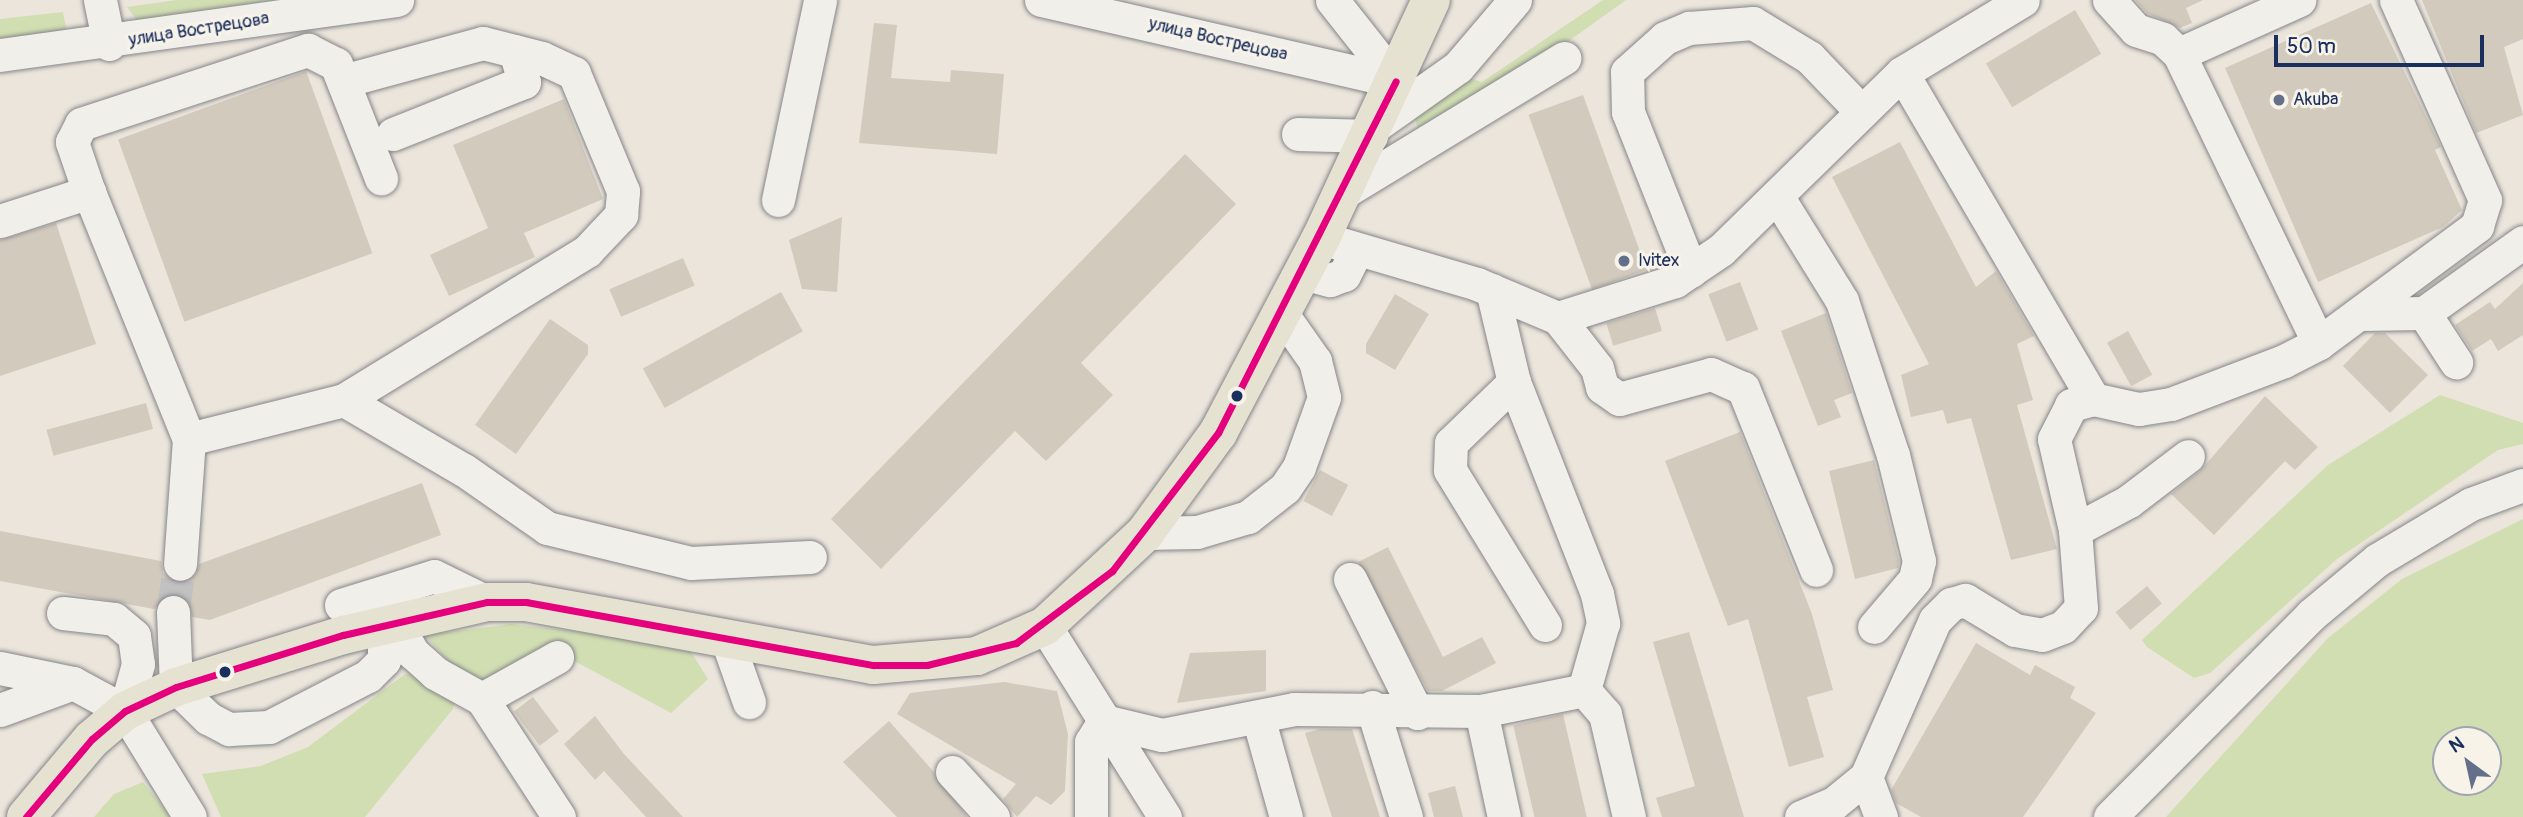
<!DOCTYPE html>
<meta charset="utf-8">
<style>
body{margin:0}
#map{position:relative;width:2523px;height:817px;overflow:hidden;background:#ebe5db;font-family:Pangolin,sans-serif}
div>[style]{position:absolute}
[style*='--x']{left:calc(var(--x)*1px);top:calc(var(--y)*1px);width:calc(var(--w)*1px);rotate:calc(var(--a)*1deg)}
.green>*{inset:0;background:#d1deb2}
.building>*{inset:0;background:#d2cabd;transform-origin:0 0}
.minor-tunnel>*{height:33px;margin-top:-16.5px;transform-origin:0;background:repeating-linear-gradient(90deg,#c1c1c2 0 33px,transparent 0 50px)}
.roads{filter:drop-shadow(0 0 2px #85868a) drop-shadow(0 0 2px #85868a)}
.minor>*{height:33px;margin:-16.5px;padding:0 16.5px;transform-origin:16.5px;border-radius:16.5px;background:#f1efea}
.major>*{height:38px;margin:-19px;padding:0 19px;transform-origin:19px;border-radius:19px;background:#e6e2d2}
.bus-1>*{height:7px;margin:-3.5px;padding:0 3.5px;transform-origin:3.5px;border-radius:3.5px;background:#e5007d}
.dots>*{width:19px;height:19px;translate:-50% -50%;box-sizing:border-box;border:4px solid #f7f3e8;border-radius:50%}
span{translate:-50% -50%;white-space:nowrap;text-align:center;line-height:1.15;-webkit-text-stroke:6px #f7f3e8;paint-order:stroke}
.street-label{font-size:18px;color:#1b2f5e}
.poi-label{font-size:18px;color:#1b2f5e}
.left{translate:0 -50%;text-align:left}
.north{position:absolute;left:2432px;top:726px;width:70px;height:70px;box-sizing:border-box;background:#f7f3e8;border:2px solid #9fa5b1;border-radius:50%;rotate:327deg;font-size:19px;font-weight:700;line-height:28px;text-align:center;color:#1b2f5e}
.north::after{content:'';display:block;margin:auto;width:24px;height:32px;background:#646f8a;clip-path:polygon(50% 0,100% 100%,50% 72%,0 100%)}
.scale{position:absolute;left:2274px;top:35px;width:210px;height:32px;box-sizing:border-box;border:4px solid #1b2f5e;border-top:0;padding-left:9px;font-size:21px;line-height:24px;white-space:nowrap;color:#1b2f5e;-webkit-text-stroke:5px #f7f3e8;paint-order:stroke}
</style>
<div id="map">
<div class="green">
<div style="clip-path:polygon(177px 0,304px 0,141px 26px,127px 7px)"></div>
<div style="clip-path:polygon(1603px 0,1626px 0,1513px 81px,1418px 131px,1414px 113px,1463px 76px,1482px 82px)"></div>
<div style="clip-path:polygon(63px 12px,67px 33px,0 38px,0 19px)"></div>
<div style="clip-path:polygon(2440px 395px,2523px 423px,2523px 444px,2498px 450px,2337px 559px,2210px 673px,2194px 678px,2147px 647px,2142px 640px,2328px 465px)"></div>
<div style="clip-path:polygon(evenodd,2523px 519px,2523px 817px,2166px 817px,2328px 638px,2402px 579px,2523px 519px,2446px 740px,2488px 740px,2488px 782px,2446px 782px,2446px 740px)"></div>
<div style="clip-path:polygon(511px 624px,686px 644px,708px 679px,671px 713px,556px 651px,471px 687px,425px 635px)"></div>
<div style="clip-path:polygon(405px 674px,427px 676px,455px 701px,453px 709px,365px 817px,221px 817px,202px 774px,261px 766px,308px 747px)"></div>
<div style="clip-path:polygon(143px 782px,171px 817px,94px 817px,114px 794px)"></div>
</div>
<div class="building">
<div style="clip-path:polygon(2135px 0,2203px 0,2186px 8px,2192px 23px,2180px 28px,2147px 13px)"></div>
<div style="clip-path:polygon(2422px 0,2523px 0,2523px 39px,2504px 47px,2523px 115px,2476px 133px)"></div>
<div style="clip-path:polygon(2371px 3px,2441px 147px,2435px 150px,2462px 210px,2443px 227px,2318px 282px,2225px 68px)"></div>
<div style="left:2075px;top:10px;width:51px;height:104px;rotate:59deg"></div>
<div style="clip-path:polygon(874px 23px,897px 25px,891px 78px,950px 82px,951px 70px,1004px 74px,997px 154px,859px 143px)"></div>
<div style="left:306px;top:71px;width:194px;height:200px;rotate:70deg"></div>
<div style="left:1583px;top:95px;width:186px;height:58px;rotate:70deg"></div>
<div style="clip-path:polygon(564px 99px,603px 199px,524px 233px,535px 257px,449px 296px,430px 255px,488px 228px,453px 145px)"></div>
<div style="clip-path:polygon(1900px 142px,1976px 287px,1996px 271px,2034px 336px,2017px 344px,2033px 400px,2017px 405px,2057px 549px,2011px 560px,1971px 418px,1947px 424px,1943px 410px,1911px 417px,1901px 375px,1929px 364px,1832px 177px)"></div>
<div style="clip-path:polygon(1185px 154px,1236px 204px,1081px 363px,1113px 395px,1046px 461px,1015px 431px,881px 569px,831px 519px)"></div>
<div style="clip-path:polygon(842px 217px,837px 292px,802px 289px,789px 240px)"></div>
<div style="clip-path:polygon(56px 223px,96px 344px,0 376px,0 240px)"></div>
<div style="left:683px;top:258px;width:30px;height:80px;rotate:67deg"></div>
<div style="left:1740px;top:282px;width:51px;height:34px;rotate:69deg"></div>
<div style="clip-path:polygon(2523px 283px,2523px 335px,2498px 351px,2491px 339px,2472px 351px,2455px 325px,2490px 302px,2495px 309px)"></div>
<div style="left:781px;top:292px;width:45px;height:158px;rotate:61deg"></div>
<div style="clip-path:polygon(1395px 294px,1429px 314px,1395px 370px,1366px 353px,1366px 344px)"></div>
<div style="left:1655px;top:308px;width:24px;height:51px;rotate:73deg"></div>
<div style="clip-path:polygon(1826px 313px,1852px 393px,1834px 400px,1841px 417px,1818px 426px,1781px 331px)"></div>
<div style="clip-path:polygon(550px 319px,588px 345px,588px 354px,516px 454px,475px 425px)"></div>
<div style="left:2128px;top:331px;width:50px;height:24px;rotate:61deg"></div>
<div style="clip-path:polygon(2375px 333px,2385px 333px,2428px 375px,2390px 413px,2343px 366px)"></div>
<div style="clip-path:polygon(2265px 396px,2318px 447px,2295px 470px,2285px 461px,2214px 535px,2171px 494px,2200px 471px)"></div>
<div style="left:146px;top:403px;width:27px;height:103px;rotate:75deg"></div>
<div style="clip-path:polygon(1740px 432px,1812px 614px,1833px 690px,1807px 697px,1824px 757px,1789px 767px,1748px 619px,1728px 626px,1665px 461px)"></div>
<div style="clip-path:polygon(1874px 460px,1899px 561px,1898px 568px,1855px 579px,1829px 471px)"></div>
<div style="left:1320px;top:470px;width:32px;height:35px;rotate:28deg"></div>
<div style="clip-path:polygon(422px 483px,441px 535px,210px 620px,192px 617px,189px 601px,173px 593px,154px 609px,0 581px,0 531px,161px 561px,163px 573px,179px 583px,195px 575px,199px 564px)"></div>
<div style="clip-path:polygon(1388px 547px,1443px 657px,1482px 637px,1496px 663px,1442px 691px,1428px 691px,1358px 562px)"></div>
<div style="left:2147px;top:586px;width:23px;height:41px;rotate:50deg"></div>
<div style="clip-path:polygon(1689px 632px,1744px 817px,1662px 817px,1656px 798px,1695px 786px,1653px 642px)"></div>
<div style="clip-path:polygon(1976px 643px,2030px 675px,2035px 665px,2075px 687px,2070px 698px,2096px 713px,2023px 817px,1921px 817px,1896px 803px,1891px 790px)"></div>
<div style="clip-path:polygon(1266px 650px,1266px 691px,1177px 703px,1190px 653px)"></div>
<div style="clip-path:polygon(1004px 682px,1057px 691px,1068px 734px,1065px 791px,1051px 805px,1036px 796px,1017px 817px,1003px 799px,1016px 784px,897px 714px,910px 693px)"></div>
<div style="left:533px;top:697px;width:43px;height:24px;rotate:53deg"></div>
<div style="left:1563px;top:714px;width:106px;height:51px;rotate:77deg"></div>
<div style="clip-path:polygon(595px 716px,624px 754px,683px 817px,646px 817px,604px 771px,595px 780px,564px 744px)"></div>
<div style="clip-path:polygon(889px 721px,933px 771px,967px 817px,897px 817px,843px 762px)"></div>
<div style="clip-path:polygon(1320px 729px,1352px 729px,1380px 817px,1332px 817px,1305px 733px)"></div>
<div style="clip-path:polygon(1455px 786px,1463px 817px,1434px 817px,1428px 793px)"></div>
</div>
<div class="minor-tunnel">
<div style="--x:173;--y:612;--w:49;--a:-81.7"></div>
</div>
<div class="roads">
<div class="minor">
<div style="--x:100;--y:0;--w:45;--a:78.4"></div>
<div style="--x:1041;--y:0;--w:364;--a:12.9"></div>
<div style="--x:1332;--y:0;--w:103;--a:51.7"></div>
<div style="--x:2109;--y:0;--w:40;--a:48"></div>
<div style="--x:2136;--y:30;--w:28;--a:18"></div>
<div style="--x:2163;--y:39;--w:22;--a:43"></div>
<div style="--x:2179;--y:54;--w:132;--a:-24.2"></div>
<div style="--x:2179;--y:54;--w:321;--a:64.2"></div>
<div style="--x:0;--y:55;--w:401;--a:-7.9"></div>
<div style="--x:1902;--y:73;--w:378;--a:59.6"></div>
<div style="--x:1376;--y:125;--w:100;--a:-35.3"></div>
<div style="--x:1458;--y:67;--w:88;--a:-49.6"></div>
<div style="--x:393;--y:134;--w:141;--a:-21.7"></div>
<div style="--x:524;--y:82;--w:32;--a:-106"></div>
<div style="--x:1298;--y:134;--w:73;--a:1.6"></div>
<div style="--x:89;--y:192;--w:53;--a:-108.8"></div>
<div style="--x:72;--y:142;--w:20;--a:-63"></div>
<div style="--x:81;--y:124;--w:239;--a:-18.1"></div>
<div style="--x:308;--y:50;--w:31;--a:27"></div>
<div style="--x:336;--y:64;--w:123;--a:68.5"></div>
<div style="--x:1344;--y:192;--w:258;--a:-31.3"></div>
<div style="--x:1777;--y:196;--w:123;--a:58.2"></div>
<div style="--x:1842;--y:301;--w:162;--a:71.7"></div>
<div style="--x:1893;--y:455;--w:109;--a:76.2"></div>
<div style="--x:1919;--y:561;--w:18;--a:103"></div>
<div style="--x:1915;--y:579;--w:63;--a:130.5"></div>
<div style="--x:778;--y:200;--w:204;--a:-78.1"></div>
<div style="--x:0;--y:221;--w:94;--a:-18"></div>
<div style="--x:89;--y:192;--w:266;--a:68"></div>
<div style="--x:189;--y:439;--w:125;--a:94.1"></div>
<div style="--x:1321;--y:238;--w:163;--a:16.4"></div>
<div style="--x:1477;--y:284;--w:88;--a:22.8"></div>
<div style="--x:1558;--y:318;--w:123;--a:-17.5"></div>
<div style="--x:1675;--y:281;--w:55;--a:-34"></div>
<div style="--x:1721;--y:250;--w:253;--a:-44.4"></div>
<div style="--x:1902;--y:73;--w:141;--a:-31.1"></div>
<div style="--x:1691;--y:271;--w:171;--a:-111.6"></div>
<div style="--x:1628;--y:112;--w:40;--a:-91.4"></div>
<div style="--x:1627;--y:72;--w:51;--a:-41.8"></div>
<div style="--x:1665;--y:38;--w:26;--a:-23"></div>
<div style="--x:1689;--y:28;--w:64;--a:-4.5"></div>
<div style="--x:1753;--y:23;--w:66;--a:31.3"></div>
<div style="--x:1809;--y:57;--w:74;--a:46.1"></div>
<div style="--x:1303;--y:273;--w:28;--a:15"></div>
<div style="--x:1330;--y:280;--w:15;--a:-20"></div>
<div style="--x:1344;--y:275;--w:28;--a:-63"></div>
<div style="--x:1492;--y:290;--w:95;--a:76.6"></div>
<div style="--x:2424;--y:313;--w:59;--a:56.9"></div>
<div style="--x:2361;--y:314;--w:63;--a:-0.9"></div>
<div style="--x:2424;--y:313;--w:122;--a:-35.6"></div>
<div style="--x:1558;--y:318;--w:63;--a:52"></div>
<div style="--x:1597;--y:368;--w:20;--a:75"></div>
<div style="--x:1602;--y:387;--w:21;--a:35"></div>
<div style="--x:1619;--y:399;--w:95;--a:-15.2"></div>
<div style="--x:1711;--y:374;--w:35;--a:24"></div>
<div style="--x:1743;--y:388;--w:196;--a:68.1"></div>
<div style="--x:344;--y:400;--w:139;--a:30.3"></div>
<div style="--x:464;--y:470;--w:101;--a:34.9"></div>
<div style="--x:547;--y:528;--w:148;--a:13.7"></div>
<div style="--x:691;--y:563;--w:119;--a:-2.9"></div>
<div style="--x:189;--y:439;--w:160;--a:-14.1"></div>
<div style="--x:344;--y:400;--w:285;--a:-31.5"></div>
<div style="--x:587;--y:251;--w:50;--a:-46.6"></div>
<div style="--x:621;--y:215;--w:24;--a:-85"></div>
<div style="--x:623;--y:191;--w:128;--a:-112.6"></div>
<div style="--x:574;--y:73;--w:35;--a:-155"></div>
<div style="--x:542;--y:58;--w:61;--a:-165.7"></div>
<div style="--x:483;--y:43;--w:145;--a:164.8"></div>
<div style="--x:2075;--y:530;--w:61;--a:-28.2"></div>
<div style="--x:2129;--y:501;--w:74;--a:-37.3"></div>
<div style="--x:1145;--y:533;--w:52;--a:-1.1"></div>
<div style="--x:1197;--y:532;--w:53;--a:-16.4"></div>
<div style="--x:1248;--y:517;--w:47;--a:-38.1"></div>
<div style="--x:1285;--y:488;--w:25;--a:-56"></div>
<div style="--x:1299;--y:467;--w:74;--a:-70.3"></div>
<div style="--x:1324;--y:397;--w:37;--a:-104"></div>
<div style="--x:1315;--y:361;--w:57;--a:-125.1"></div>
<div style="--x:1350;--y:579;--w:150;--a:63.4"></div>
<div style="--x:341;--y:605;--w:97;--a:-17.3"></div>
<div style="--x:434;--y:576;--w:59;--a:26.1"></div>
<div style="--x:173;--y:612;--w:75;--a:87.7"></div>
<div style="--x:176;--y:687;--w:45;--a:44.1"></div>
<div style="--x:208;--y:718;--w:24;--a:28"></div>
<div style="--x:229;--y:729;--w:40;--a:-2.9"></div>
<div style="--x:269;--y:727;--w:111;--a:-27.3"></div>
<div style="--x:368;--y:676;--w:23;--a:-45"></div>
<div style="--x:384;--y:660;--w:36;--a:-90"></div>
<div style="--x:63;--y:613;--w:51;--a:6.7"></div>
<div style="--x:114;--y:619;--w:26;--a:40"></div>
<div style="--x:134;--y:636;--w:28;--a:82"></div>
<div style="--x:138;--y:664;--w:49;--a:105.5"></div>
<div style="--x:395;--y:622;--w:36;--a:60"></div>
<div style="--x:413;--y:653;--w:30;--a:42"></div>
<div style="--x:435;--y:673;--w:54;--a:29"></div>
<div style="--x:482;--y:699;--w:141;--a:56.9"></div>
<div style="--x:1545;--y:625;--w:182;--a:-121.5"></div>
<div style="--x:1450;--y:470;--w:27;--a:-88"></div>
<div style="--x:1451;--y:443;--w:88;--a:-44.1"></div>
<div style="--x:1514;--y:382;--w:228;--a:68.6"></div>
<div style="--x:1597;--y:594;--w:30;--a:78"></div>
<div style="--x:1603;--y:623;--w:70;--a:105.8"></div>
<div style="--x:1045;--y:626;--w:226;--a:57.9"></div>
<div style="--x:727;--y:640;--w:66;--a:70.5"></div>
<div style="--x:0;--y:668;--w:75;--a:11.6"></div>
<div style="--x:73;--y:683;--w:59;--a:28.3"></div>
<div style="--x:125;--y:711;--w:124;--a:58.5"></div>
<div style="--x:482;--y:699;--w:86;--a:-29.2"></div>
<div style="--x:1372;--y:707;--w:115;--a:72.8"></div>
<div style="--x:0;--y:710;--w:78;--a:-20.3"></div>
<div style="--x:1481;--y:711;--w:108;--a:77.8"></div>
<div style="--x:1258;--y:717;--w:104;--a:74.4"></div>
<div style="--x:1104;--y:721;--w:60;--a:13.6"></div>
<div style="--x:1162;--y:735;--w:135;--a:-11.1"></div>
<div style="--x:1294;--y:709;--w:187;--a:0.6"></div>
<div style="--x:1481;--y:711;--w:105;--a:-11.5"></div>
<div style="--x:1584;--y:690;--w:32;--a:49"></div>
<div style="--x:1605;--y:714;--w:106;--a:76.9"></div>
<div style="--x:952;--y:772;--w:61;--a:47.7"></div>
<div style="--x:1866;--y:777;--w:43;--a:69.4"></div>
<div style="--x:1091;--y:817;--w:75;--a:-90"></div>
<div style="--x:1091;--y:742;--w:25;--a:-58"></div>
<div style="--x:1801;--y:817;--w:36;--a:-23"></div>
<div style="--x:1834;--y:803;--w:41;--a:-39.1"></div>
<div style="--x:1866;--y:777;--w:171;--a:-66.3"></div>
<div style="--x:1935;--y:620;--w:23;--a:-45"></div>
<div style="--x:1951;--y:604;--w:15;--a:-16"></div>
<div style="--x:1965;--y:600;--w:58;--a:31"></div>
<div style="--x:2015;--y:630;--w:27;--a:10"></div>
<div style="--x:2042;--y:635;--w:22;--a:-21"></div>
<div style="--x:2063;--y:627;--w:26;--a:-47"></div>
<div style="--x:2081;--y:608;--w:78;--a:-94.4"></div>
<div style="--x:2075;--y:530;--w:93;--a:-103"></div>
<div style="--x:2054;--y:439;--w:38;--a:-63"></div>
<div style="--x:2071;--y:405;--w:23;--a:-15"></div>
<div style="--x:2093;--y:399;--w:47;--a:12.3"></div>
<div style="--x:2139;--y:409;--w:32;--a:-9"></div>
<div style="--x:2171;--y:404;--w:121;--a:-20.8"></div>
<div style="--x:2284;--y:361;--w:39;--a:-27"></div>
<div style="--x:2319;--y:343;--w:197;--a:-36.5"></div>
<div style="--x:2477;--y:226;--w:27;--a:-73"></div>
<div style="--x:2485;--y:200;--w:219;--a:-114"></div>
<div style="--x:2110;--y:817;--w:285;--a:-45.1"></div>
<div style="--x:2311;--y:615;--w:86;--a:-39.8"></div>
<div style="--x:2377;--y:560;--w:109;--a:-30.8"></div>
<div style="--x:2471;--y:504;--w:55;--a:-20.1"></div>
</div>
<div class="major">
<div style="--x:26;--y:817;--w:102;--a:-49.8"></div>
<div style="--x:92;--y:739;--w:43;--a:-40.3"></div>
<div style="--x:125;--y:711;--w:56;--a:-25.2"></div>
<div style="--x:176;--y:687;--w:175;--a:-17.3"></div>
<div style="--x:343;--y:635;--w:148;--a:-12.9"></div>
<div style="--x:487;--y:602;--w:39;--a:0"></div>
<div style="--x:526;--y:602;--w:353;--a:10.3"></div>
<div style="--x:873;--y:665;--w:104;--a:-4.9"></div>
<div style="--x:977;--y:656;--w:74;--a:-23.8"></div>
<div style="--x:1045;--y:626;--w:137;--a:-42.9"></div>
<div style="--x:1145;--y:533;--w:124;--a:-53.9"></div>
<div style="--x:1218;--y:433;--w:221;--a:-62.2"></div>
<div style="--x:1321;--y:238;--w:262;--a:-65.2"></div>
</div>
</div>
<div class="bus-1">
<div style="--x:26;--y:817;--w:102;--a:-49.8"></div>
<div style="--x:92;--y:739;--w:43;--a:-40.3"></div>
<div style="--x:125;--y:711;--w:56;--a:-25.2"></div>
<div style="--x:176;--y:687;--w:175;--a:-17.3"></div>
<div style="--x:343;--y:635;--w:148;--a:-12.9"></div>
<div style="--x:487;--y:602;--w:39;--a:0"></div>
<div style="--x:526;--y:602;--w:353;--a:10.3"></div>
<div style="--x:873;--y:665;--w:54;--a:0"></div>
<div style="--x:927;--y:665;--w:92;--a:-13.9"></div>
<div style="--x:1016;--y:643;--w:120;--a:-36.9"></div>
<div style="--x:1112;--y:571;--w:174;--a:-52.5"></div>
<div style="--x:1218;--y:433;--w:394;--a:-63.2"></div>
</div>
<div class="dots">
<div style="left:2279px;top:100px;background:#646f8a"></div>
<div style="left:1624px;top:261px;background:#646f8a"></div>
<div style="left:1237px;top:396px;background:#1b2f5e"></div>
<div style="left:225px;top:672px;background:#1b2f5e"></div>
</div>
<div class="street-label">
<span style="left:199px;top:30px;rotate:-9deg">улица Вострецова</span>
<span style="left:1218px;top:40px;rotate:13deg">улица Вострецова</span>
</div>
<div class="poi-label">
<span class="left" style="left:2293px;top:100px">Akuba</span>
<span class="left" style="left:1638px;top:261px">Ivitex</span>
</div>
<div class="north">N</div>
<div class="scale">50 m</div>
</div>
